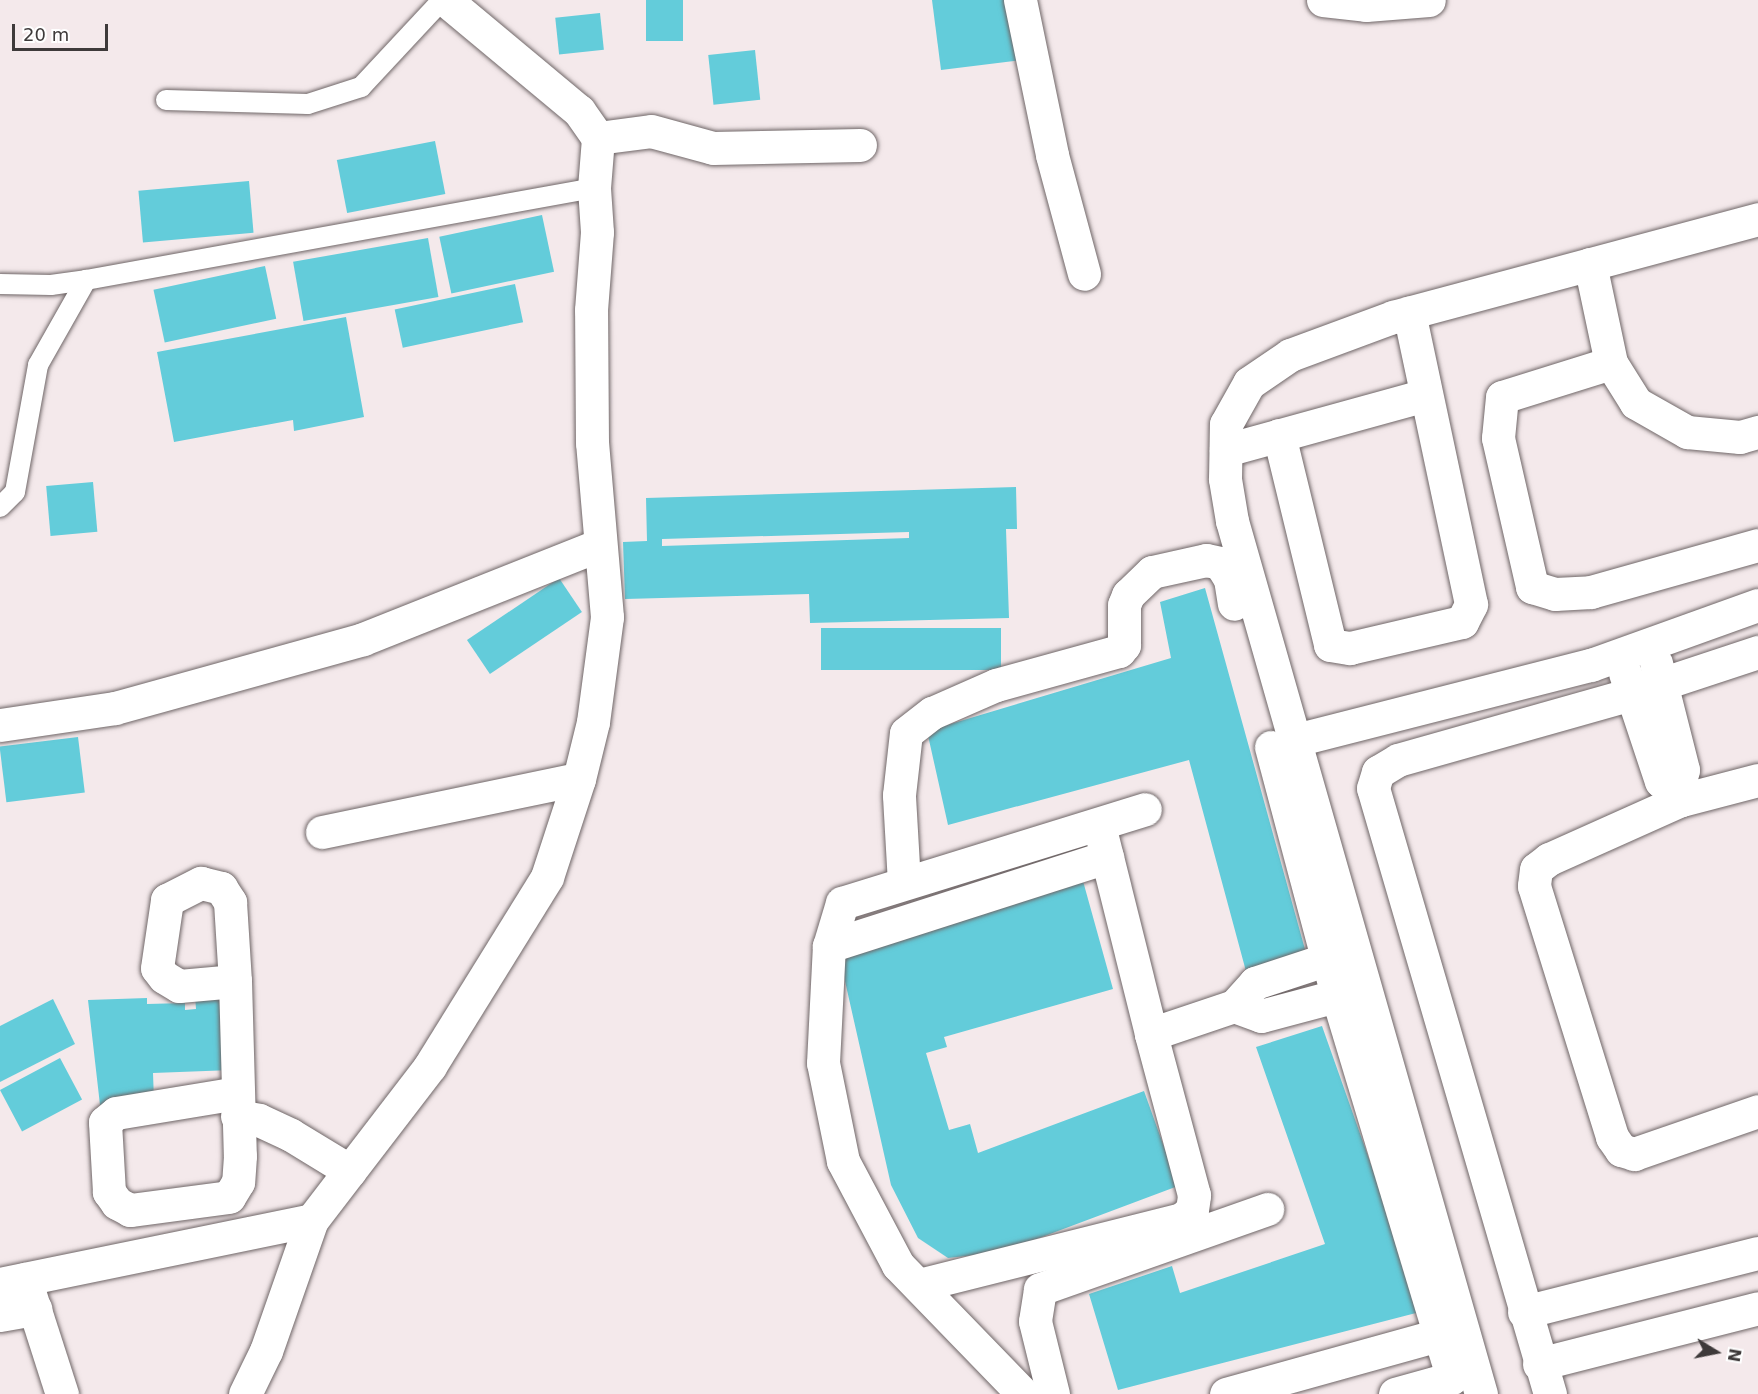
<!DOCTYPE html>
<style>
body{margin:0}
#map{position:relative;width:1758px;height:1394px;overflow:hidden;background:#f4e9eb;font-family:"DejaVu Sans",sans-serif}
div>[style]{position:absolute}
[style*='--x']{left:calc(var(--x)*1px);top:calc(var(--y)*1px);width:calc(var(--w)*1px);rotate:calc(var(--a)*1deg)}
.building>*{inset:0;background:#63ccda;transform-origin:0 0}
.roads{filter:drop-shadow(0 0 2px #6f6667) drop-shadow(0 0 2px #6f6667)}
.lane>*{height:20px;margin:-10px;padding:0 10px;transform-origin:10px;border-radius:10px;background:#fff}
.street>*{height:33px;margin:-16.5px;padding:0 16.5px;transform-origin:16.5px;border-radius:16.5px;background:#fff}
span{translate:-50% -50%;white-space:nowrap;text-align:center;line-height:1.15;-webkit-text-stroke:4.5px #fff;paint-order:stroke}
.north{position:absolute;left:1686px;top:1322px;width:60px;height:60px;-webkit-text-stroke:4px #fff;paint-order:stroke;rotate:100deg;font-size:16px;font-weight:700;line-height:24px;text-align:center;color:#3e3a3a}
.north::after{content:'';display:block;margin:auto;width:21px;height:27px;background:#3e3a3a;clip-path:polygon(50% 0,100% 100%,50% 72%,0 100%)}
.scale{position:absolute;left:12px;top:24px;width:96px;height:27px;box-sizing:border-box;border:3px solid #3e3a3a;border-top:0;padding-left:8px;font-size:18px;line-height:21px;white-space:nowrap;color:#3e3a3a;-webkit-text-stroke:4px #fff;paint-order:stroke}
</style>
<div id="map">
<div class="building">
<div style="left:646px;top:0;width:37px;height:41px"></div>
<div style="clip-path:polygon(932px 0,1016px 0,1023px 60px,941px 70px)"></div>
<div style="left:600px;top:13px;width:37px;height:45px;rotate:84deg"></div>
<div style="left:755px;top:50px;width:50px;height:47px;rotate:84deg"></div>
<div style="left:435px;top:141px;width:54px;height:100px;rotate:79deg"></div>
<div style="left:249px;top:181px;width:52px;height:111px;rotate:85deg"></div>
<div style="left:542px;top:215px;width:58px;height:105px;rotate:78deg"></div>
<div style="left:428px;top:238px;width:60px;height:137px;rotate:80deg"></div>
<div style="left:265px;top:266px;width:54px;height:114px;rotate:78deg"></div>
<div style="left:515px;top:284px;width:39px;height:123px;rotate:78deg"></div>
<div style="clip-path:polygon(346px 317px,364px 417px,294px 431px,293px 420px,174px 442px,157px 352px)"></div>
<div style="left:93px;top:482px;width:50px;height:47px;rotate:85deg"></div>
<div style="clip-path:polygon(evenodd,1016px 487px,1017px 529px,1006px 529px,1009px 618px,810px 623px,809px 594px,625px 599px,623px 542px,647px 541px,646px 498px,1016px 487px,909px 532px,909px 538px,662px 546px,662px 539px,909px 532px)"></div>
<div style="left:559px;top:578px;width:41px;height:111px;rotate:56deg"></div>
<div style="clip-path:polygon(1205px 588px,1306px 953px,1247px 975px,1189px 760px,948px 825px,927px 731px,1171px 658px,1160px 602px)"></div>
<div style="left:1001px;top:628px;width:42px;height:180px;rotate:90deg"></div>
<div style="left:78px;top:737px;width:56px;height:79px;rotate:83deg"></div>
<div style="clip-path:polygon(1083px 881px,1113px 989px,944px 1037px,947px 1047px,926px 1053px,949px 1130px,970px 1124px,978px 1153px,1144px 1091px,1178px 1186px,1002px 1252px,948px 1258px,918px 1238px,891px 1185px,840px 959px)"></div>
<div style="clip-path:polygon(229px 995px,232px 1070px,153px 1073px,154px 1101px,100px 1105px,88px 1000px,147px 998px,147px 1004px,185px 1003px,185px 1010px,196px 1009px,195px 996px)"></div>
<div style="clip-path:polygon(53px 999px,75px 1044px,0 1082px,0 1026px)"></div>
<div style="clip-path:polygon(1322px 1026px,1421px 1306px,1416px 1313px,1118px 1390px,1089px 1294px,1172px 1266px,1180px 1293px,1325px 1244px,1256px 1047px)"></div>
<div style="left:60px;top:1058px;width:47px;height:68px;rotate:62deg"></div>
</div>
<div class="roads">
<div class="lane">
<div style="--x:166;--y:100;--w:142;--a:1.6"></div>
<div style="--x:308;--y:104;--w:56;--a:-17.8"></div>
<div style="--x:361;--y:87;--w:119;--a:-47"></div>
<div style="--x:0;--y:284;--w:51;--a:1.1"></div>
<div style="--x:51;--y:285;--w:35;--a:-8"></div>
<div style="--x:86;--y:280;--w:516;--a:-10.27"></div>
<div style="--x:0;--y:507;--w:21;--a:-45"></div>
<div style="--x:15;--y:492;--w:129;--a:-79.7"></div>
<div style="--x:38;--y:365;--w:98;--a:-60.5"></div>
</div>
<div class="street">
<div style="--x:1020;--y:0;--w:158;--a:78.3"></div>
<div style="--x:1052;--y:155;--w:123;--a:74.9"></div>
<div style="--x:1323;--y:0;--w:43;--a:6.6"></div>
<div style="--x:1366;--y:5;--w:63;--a:-4.5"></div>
<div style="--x:598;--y:138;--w:53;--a:-7.5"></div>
<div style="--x:651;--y:131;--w:64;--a:15.3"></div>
<div style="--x:713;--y:148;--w:147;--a:-1.2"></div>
<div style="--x:1590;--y:264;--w:101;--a:78"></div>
<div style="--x:1611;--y:363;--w:47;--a:58"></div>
<div style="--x:1636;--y:403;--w:59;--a:29.6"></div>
<div style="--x:1687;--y:432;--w:53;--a:5.4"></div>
<div style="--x:1740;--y:437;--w:19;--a:-16"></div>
<div style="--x:1611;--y:363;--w:114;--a:162.7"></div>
<div style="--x:1502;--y:397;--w:41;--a:95.6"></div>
<div style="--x:1498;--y:438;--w:153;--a:77.1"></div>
<div style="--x:1532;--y:587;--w:24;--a:17"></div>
<div style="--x:1555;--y:594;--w:36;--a:-3"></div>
<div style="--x:1591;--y:592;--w:173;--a:-15.7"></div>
<div style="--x:1279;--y:435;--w:216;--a:76.3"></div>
<div style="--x:1330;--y:645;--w:20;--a:9"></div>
<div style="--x:1350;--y:648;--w:115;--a:-13.1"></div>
<div style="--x:1462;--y:622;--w:20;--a:-63"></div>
<div style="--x:1471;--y:604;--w:298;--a:-102"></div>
<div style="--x:1226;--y:450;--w:207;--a:-15.4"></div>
<div style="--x:1656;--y:663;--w:110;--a:75.8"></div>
<div style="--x:1683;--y:770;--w:23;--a:105"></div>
<div style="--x:1677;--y:792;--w:9;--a:63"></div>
<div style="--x:1625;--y:673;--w:114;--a:71.6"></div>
<div style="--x:1661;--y:781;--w:19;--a:35"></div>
<div style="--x:0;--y:725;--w:116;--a:-8.4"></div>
<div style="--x:115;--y:708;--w:257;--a:-15.5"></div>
<div style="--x:363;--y:639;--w:254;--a:-21.7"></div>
<div style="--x:1292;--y:741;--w:309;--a:-14.3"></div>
<div style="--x:1591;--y:665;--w:177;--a:-19.8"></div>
<div style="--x:1271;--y:747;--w:257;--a:75.1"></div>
<div style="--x:1337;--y:995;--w:388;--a:73.2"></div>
<div style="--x:1758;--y:780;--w:80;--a:165.4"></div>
<div style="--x:1681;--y:800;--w:145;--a:155.9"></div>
<div style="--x:1549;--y:859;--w:16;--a:142"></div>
<div style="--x:1536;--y:869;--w:17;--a:97"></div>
<div style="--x:1534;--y:886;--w:263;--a:72.7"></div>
<div style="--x:1612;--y:1137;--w:16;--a:55"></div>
<div style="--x:1621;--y:1150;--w:14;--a:17"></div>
<div style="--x:1634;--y:1154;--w:131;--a:-19.1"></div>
<div style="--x:322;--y:832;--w:262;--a:-11.7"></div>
<div style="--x:1102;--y:837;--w:203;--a:76"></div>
<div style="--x:904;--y:883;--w:88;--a:-93.3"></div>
<div style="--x:899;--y:795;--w:62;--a:-83.6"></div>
<div style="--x:906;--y:733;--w:33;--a:-38"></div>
<div style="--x:932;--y:713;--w:70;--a:-23.6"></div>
<div style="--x:996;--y:685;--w:128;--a:-15.5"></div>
<div style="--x:1119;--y:651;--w:8;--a:-50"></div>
<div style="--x:1124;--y:645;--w:40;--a:-90"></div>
<div style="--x:1124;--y:605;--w:11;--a:-68"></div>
<div style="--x:1128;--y:595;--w:33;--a:-44"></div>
<div style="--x:1152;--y:572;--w:55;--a:-12.5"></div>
<div style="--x:1206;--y:560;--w:14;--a:12"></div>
<div style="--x:1220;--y:563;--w:19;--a:58"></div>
<div style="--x:1230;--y:579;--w:25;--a:81"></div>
<div style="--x:829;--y:946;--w:45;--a:-73.2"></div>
<div style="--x:842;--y:903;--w:317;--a:-17.2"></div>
<div style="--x:1346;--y:953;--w:96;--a:161.8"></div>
<div style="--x:1255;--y:983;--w:31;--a:132"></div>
<div style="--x:1234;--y:1006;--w:29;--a:20"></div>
<div style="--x:1261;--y:1016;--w:101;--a:-14.9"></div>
<div style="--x:235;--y:981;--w:56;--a:174.9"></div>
<div style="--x:179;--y:986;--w:17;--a:-149"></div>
<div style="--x:164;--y:977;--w:11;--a:-128"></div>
<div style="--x:157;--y:968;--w:69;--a:-81.6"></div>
<div style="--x:167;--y:900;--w:38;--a:-27"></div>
<div style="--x:201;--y:883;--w:21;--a:14"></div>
<div style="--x:221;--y:888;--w:17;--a:57"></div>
<div style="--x:230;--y:902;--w:79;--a:86.4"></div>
<div style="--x:235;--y:981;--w:175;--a:88.4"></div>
<div style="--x:240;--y:1156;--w:26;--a:94"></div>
<div style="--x:238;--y:1182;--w:17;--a:121"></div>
<div style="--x:229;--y:1197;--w:100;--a:172.5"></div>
<div style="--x:130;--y:1210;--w:15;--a:-152"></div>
<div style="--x:117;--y:1203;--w:14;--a:-126"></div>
<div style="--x:109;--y:1192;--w:70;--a:-93.3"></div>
<div style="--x:105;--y:1122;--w:14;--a:-39"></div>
<div style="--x:116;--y:1113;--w:123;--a:-9.4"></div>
<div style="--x:237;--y:1116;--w:22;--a:10"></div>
<div style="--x:259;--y:1120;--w:35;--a:25"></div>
<div style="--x:291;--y:1135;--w:69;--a:31.4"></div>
<div style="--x:25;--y:1279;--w:121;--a:72.2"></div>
<div style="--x:0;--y:1284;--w:318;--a:-11.6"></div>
<div style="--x:312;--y:1220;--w:194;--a:-52.5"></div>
<div style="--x:430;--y:1066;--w:222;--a:-58.2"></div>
<div style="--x:547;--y:877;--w:103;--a:-71.9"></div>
<div style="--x:579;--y:779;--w:59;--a:-76.2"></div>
<div style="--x:593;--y:722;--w:106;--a:-82.4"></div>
<div style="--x:607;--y:617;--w:175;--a:-94.9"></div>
<div style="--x:592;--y:443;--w:133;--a:-90.4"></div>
<div style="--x:591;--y:310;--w:78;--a:-85.6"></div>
<div style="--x:597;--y:232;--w:44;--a:-93.9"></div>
<div style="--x:594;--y:188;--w:50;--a:-85.4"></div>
<div style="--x:598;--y:138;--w:33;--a:-125"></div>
<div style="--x:579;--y:111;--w:173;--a:-140.2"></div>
<div style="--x:919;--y:1285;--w:271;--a:-14.1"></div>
<div style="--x:1182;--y:1219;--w:13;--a:-42"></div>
<div style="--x:1192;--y:1210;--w:15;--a:-82"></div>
<div style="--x:1194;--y:1195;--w:167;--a:-105"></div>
<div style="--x:1151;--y:1034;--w:88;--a:-18.6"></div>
<div style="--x:1524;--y:1312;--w:241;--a:-14.2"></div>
<div style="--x:0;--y:1315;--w:36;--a:-10"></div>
<div style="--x:1539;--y:1364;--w:226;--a:-14.3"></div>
<div style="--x:245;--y:1394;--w:48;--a:-64"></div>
<div style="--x:266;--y:1351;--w:139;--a:-70.7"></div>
<div style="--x:1023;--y:1394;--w:180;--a:-134.1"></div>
<div style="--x:898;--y:1265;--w:118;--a:-117.9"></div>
<div style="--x:843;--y:1161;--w:100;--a:-101.5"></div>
<div style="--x:823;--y:1063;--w:117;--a:-87.1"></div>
<div style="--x:829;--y:946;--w:292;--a:-17.8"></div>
<div style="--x:1053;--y:1394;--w:75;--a:-103.9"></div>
<div style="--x:1035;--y:1321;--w:32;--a:-81"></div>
<div style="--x:1040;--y:1289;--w:241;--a:-19.4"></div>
<div style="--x:1226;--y:1394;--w:221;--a:-15.5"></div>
<div style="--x:1395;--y:1394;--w:59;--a:-15.7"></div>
<div style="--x:1481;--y:1394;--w:908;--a:-105.92"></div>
<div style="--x:1232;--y:521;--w:43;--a:-99.5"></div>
<div style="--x:1225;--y:479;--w:55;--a:-89"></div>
<div style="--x:1226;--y:424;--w:47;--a:-60.7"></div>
<div style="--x:1249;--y:383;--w:50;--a:-34.3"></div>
<div style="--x:1290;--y:355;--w:110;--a:-20.3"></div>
<div style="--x:1393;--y:317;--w:378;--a:-15"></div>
<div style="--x:1550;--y:1394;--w:631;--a:-106.28"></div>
<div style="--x:1373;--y:788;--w:17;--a:-73"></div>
<div style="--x:1378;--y:772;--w:23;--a:-31"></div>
<div style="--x:1398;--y:760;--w:242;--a:-15.8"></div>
<div style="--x:1631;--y:694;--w:134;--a:-18.3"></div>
</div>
</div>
<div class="north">N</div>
<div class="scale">20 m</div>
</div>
